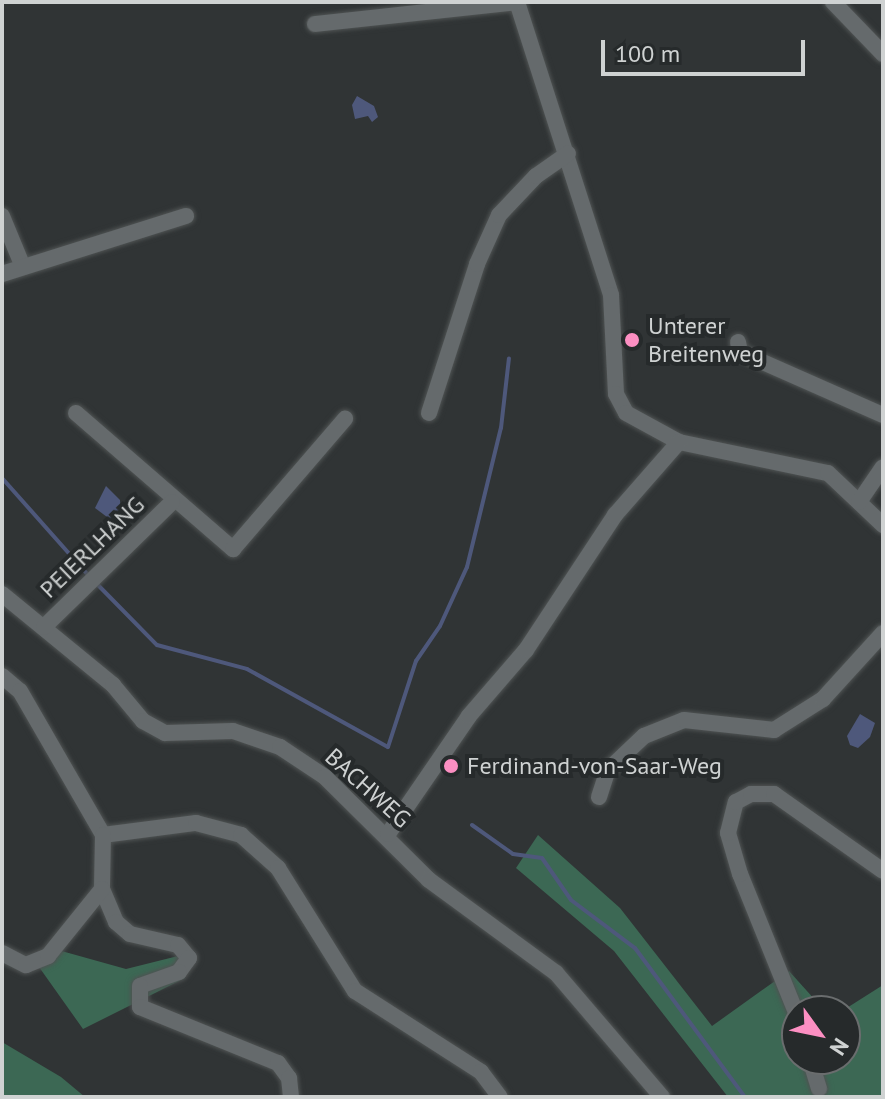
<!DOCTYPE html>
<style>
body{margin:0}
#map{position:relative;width:885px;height:1099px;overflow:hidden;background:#303435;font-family:"PT Sans",sans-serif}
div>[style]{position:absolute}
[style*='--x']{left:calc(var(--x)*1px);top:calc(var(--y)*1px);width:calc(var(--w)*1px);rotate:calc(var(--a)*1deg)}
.forest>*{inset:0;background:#3c6854}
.water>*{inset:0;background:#4e587b}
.stream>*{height:4px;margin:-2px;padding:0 2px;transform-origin:2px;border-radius:2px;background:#4e587b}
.roads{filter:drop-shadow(0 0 2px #4f5353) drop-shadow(0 0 2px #4f5353)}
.street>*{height:16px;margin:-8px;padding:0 8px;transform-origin:8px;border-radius:8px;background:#656a6c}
.dots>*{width:22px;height:22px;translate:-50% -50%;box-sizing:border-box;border:4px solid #262a2b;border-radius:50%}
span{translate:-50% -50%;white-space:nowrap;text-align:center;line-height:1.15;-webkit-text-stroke:8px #262a2b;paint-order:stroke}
.poi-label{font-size:24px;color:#cfd2d2}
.left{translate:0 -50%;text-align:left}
.street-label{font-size:24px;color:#cfd2d2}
.frame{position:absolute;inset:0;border:4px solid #cfd2d2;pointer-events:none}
.north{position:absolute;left:781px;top:995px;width:80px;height:80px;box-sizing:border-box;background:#262a2b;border:2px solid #6a6d6e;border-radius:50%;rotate:123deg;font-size:22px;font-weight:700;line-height:32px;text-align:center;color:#cfd2d2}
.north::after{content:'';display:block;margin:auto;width:28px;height:36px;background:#fc8fc2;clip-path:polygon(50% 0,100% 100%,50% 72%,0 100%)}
.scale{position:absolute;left:601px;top:40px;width:204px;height:36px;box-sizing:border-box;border:4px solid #cfd2d2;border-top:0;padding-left:10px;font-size:24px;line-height:28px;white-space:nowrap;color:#cfd2d2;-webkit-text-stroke:6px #262a2b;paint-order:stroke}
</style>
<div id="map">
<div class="forest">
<div style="clip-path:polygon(538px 835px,620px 908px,712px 1026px,789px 971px,825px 1011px,797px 1011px,797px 1059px,845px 1059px,842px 1011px,883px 985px,883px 1097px,728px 1097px,614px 951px,516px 868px)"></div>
<div style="clip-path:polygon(58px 950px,126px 969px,178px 956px,185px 978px,83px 1029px,39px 967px)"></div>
<div style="clip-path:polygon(2px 1042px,61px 1077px,85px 1097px,2px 1097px)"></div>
</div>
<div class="water">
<div style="clip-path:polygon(357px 96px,374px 106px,378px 117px,372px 122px,368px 116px,355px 119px,352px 105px)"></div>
<div style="clip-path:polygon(106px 486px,120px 500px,121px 515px,115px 523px,95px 508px)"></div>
<div style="clip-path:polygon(860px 714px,875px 723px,870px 737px,858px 748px,850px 745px,847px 736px)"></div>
</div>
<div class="stream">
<div style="--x:2;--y:478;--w:131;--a:48.4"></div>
<div style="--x:96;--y:583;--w:87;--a:45.5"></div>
<div style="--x:157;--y:645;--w:93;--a:14.9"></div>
<div style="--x:247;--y:669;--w:161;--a:29"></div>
<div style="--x:388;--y:747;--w:90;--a:-72"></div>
<div style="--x:416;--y:661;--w:42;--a:-55.6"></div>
<div style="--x:440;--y:626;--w:65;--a:-65.4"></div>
<div style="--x:467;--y:567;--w:143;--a:-76.3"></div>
<div style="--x:501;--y:428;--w:70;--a:-83.5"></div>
<div style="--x:472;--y:825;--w:50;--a:35.3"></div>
<div style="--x:513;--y:854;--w:29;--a:8"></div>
<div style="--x:542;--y:858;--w:51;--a:55.4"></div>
<div style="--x:571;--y:900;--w:80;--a:36.9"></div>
<div style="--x:635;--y:948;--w:185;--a:53.6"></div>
</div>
<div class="roads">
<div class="street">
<div style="--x:517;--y:2;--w:308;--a:72.2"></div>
<div style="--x:611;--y:295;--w:99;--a:87.1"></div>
<div style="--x:616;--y:394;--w:21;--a:62"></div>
<div style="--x:626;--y:413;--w:60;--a:28.7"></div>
<div style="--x:679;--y:442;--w:152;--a:11.8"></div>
<div style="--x:828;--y:473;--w:76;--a:43.4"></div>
<div style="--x:833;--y:2;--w:72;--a:46.1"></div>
<div style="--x:315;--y:24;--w:203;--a:-6.2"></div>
<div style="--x:2;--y:216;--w:55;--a:67.6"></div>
<div style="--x:2;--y:274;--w:193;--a:-17.5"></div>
<div style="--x:738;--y:342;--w:10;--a:79"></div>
<div style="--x:740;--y:352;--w:156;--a:23.8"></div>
<div style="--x:76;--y:413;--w:208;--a:40.9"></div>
<div style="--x:233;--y:549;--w:172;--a:-49.3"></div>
<div style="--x:429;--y:413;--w:157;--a:-72.1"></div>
<div style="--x:477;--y:264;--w:54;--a:-65.8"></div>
<div style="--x:499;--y:215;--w:54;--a:-46.5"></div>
<div style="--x:536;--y:176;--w:39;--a:-35"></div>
<div style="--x:859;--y:502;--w:42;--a:-55.6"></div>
<div style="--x:2;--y:594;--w:144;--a:39.3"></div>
<div style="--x:113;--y:685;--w:47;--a:50.2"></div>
<div style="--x:143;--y:721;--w:25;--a:29"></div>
<div style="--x:165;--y:733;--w:68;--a:-1.7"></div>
<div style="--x:233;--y:731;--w:50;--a:18.8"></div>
<div style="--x:280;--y:747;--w:54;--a:33.7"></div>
<div style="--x:325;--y:777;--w:146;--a:44.7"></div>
<div style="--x:429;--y:880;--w:157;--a:36.2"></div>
<div style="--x:556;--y:973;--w:163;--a:49.5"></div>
<div style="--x:44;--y:627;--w:179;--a:-44.3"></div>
<div style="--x:2;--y:676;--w:23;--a:40"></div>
<div style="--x:20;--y:691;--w:166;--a:60"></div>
<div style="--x:103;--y:835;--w:94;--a:-7.4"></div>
<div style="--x:196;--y:823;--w:47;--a:14.9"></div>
<div style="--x:241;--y:835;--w:50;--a:41.7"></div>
<div style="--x:278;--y:868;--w:145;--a:58"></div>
<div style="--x:355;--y:991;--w:150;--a:32.7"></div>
<div style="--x:481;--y:1072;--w:31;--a:53"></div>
<div style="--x:599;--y:797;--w:28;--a:-72"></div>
<div style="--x:608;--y:770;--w:50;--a:-43.4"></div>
<div style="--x:644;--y:736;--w:43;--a:-21.8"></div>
<div style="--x:684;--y:720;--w:91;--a:6.3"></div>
<div style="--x:774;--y:730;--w:58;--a:-32.3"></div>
<div style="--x:823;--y:699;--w:89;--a:-47.7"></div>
<div style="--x:388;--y:834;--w:143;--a:-55.5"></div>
<div style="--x:469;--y:716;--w:87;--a:-49.2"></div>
<div style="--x:526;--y:650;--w:162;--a:-56.6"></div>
<div style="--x:615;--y:515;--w:97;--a:-48.8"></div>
<div style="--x:103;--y:835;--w:54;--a:91.1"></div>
<div style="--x:102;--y:889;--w:36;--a:67"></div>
<div style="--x:116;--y:922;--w:18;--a:41"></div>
<div style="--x:130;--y:934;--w:49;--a:12.9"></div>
<div style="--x:178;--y:945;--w:17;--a:50"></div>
<div style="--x:189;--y:958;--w:17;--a:126"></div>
<div style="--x:179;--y:972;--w:41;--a:160.3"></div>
<div style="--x:140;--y:986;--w:21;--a:90"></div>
<div style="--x:140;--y:1007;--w:149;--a:22.1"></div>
<div style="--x:278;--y:1063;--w:19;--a:54"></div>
<div style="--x:289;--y:1078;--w:19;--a:84"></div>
<div style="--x:2;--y:953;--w:27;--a:27"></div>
<div style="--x:26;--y:965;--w:24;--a:-22"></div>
<div style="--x:48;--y:956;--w:86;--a:-51.1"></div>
<div style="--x:797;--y:1015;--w:152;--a:-112"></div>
<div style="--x:740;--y:874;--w:43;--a:-106.3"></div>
<div style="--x:728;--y:833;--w:32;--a:-76"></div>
<div style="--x:736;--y:802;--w:17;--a:-28"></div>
<div style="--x:751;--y:794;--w:23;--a:0"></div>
<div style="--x:774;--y:794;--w:133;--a:35.2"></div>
<div style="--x:810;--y:1059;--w:31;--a:73"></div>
</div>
</div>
<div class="dots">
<div style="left:632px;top:340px;background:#fc8fc2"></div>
<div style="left:451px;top:766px;background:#fc8fc2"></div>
</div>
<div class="poi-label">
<span class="left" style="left:648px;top:340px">Unterer<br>Breitenweg</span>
<span class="left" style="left:467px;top:766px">Ferdinand-von-Saar-Weg</span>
</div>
<div class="street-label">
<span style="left:92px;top:547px;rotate:-44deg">PEIERLHANG</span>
<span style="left:368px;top:788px;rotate:42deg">BACHWEG</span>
</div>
<div class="frame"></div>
<div class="north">N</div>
<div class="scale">100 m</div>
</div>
